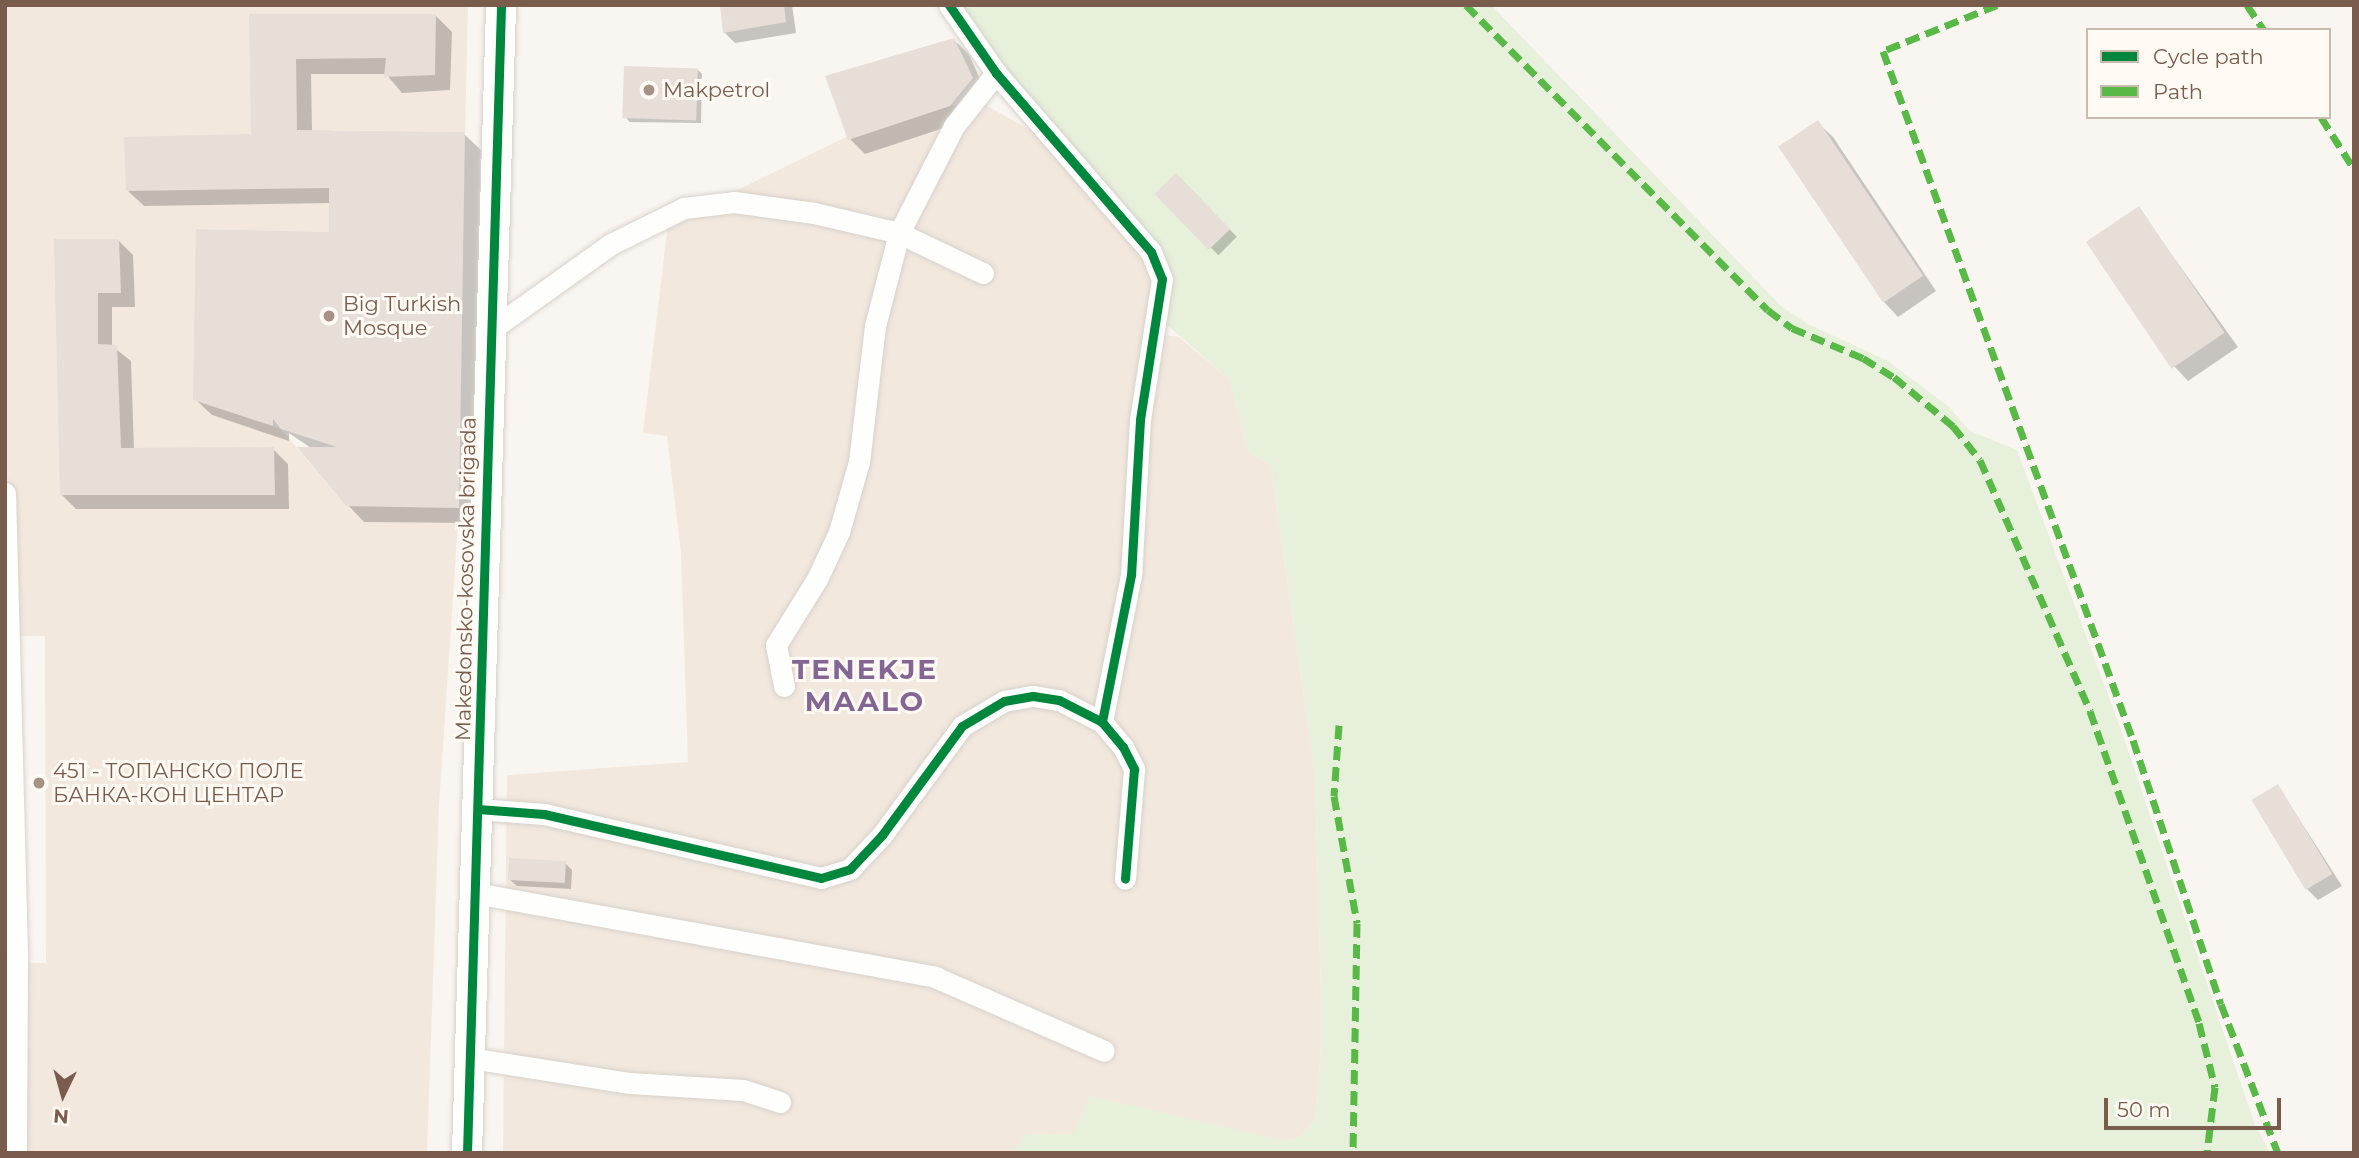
<!DOCTYPE html>
<meta charset="utf-8">
<style>
body{margin:0}
#map{position:relative;width:2359px;height:1158px;overflow:hidden;background:#f9f5f0;font-family:Montserrat,sans-serif}
div>[style]{position:absolute}
[style*='--x']{left:calc(var(--x)*1px);top:calc(var(--y)*1px);width:calc(var(--w)*1px);rotate:calc(var(--a)*1deg)}
.residential>*{inset:0;background:#f2e8de}
.green>*{inset:0;background:#e7f0db}
.shadow>*{inset:0;background:#0003;transform-origin:0 0}
.building>*{inset:0;background:#e6ded7;transform-origin:0 0}
.roads{filter:drop-shadow(0 0 2px #d7d1cb) drop-shadow(0 0 2px #d7d1cb)}
.street>*{height:21px;margin:-10.5px;padding:0 10.5px;transform-origin:10.5px;border-radius:10.5px;background:#fefefd}
.secondary>*{height:30px;margin:-15px;padding:0 15px;transform-origin:15px;border-radius:15px;background:#fefefd}
.quiet>*{height:7px;margin-top:-3.5px;transform-origin:0;background:repeating-linear-gradient(90deg,#58b947 0 14px,transparent 0 21px)}
.cycleway>*{height:9px;margin:-4.5px;padding:0 4.5px;transform-origin:4.5px;border-radius:4.5px;background:#00873e}
.dots>*{width:19px;height:19px;translate:-50% -50%;box-sizing:border-box;border:4px solid #fffaf3;border-radius:50%}
span{translate:-50% -50%;white-space:nowrap;text-align:center;line-height:1.15;-webkit-text-stroke:6px #fffaf3;paint-order:stroke}
.poi-label{font-size:21px;color:#7a5c4d}
.left{translate:0 -50%;text-align:left}
.street-label{font-size:21px;color:#7a5c4d}
.district-label{font-size:28px;color:#846695;font-weight:700;letter-spacing:2px}
.frame{position:absolute;inset:0;border:7px solid #7a5c4d;pointer-events:none}
.legend{position:absolute;left:2086px;top:28px;width:245px;height:91px;box-sizing:border-box;background:#fffaf3;border:2px solid #cabbb1;margin:0;padding:9px 12px;list-style:none;font-size:21px;color:#7a5c4d}
.legend li{display:flex;align-items:center;gap:14px;height:35px}
.legend b{width:35px;border:2px solid #cabbb1}
.north{position:absolute;left:28px;top:1060px;width:70px;height:70px;-webkit-text-stroke:5px #fffaf3;paint-order:stroke;rotate:185deg;font-size:19px;font-weight:700;line-height:28px;text-align:center;color:#7a5c4d}
.north::after{content:'';display:block;margin:auto;width:24px;height:32px;background:#7a5c4d;clip-path:polygon(50% 0,100% 100%,50% 72%,0 100%)}
.scale{position:absolute;left:2104px;top:1098px;width:177px;height:32px;box-sizing:border-box;border:4px solid #7a5c4d;border-top:0;padding-left:9px;font-size:21px;line-height:24px;white-space:nowrap;color:#7a5c4d;-webkit-text-stroke:5px #fffaf3;paint-order:stroke}
</style>
<div id="map">
<div class="residential">
<div style="clip-path:polygon(5px 5px,468px 5px,465px 132px,331px 130px,329px 232px,197px 229px,194px 400px,281px 429px,346px 506px,459px 508px,439px 805px,427px 1153px,5px 1153px,5px 963px,46px 963px,45px 636px,5px 636px)"></div>
<div style="clip-path:polygon(982px 103px,1035px 133px,1128px 232px,1155px 285px,1151px 333px,1179px 337px,1230px 380px,1248px 451px,1271px 465px,1315px 772px,1322px 1033px,1316px 1119px,1300px 1137px,1285px 1141px,1243px 1132px,1026px 1135px,1013px 1153px,503px 1153px,507px 775px,688px 762px,681px 553px,667px 436px,643px 433px,668px 224px,854px 133px,935px 107px)"></div>
</div>
<div class="green">
<div style="clip-path:polygon(949px 5px,1491px 5px,1782px 307px,1808px 324px,1888px 361px,1948px 406px,1970px 431px,2017px 450px,2121px 730px,2255px 1125px,2270px 1153px,1013px 1153px,1025px 1135px,1073px 1134px,1090px 1096px,1285px 1141px,1300px 1137px,1316px 1119px,1322px 1033px,1315px 772px,1271px 465px,1248px 451px,1230px 380px,1158px 317px,1162px 279px)"></div>
</div>
<div class="shadow">
<div style="clip-path:polygon(721px 5px,792px 5px,796px 33px,735px 43px,724px 32px)"></div>
<div style="clip-path:polygon(435px 15px,452px 32px,450px 90px,402px 93px,386px 74px,311px 74px,312px 132px,464px 134px,481px 150px,475px 523px,364px 522px,348px 505px,311px 448px,289px 433px,289px 441px,212px 415px,195px 399px,331px 233px,331px 203px,144px 206px,127px 190px,253px 136px,251px 16px)"></div>
<div style="clip-path:polygon(954px 40px,969px 54px,986px 93px,965px 121px,865px 154px,850px 139px)"></div>
<div style="clip-path:polygon(697px 69px,702px 74px,701px 123px,630px 122px,625px 117px)"></div>
<div style="clip-path:polygon(1818px 123px,1833px 137px,1936px 291px,1898px 317px,1884px 302px)"></div>
<div style="left:1176px;top:176px;width:86px;height:26px;rotate:45deg"></div>
<div style="clip-path:polygon(2138px 208px,2238px 347px,2188px 381px,2174px 366px)"></div>
<div style="clip-path:polygon(118px 240px,133px 255px,135px 307px,112px 307px,112px 346px,131px 361px,134px 450px,273px 449px,288px 464px,289px 509px,76px 509px,61px 494px,56px 241px)"></div>
<div style="clip-path:polygon(2278px 786px,2342px 886px,2318px 900px,2307px 889px)"></div>
<div style="clip-path:polygon(565px 863px,572px 870px,571px 889px,517px 886px,509px 879px)"></div>
</div>
<div class="building">
<div style="clip-path:polygon(720px 5px,784px 5px,786px 22px,723px 33px)"></div>
<div style="clip-path:polygon(249px 14px,436px 14px,435px 75px,384px 77px,386px 58px,296px 59px,297px 130px,465px 132px,459px 508px,346px 506px,297px 447px,337px 447px,281px 429px,273px 419px,273px 426px,193px 400px,196px 229px,329px 232px,329px 188px,126px 191px,124px 137px,251px 134px)"></div>
<div style="clip-path:polygon(954px 38px,973px 78px,950px 106px,848px 140px,825px 76px)"></div>
<div style="left:624px;top:66px;width:74px;height:52px;rotate:2deg"></div>
<div style="left:1818px;top:120px;width:188px;height:48px;rotate:56deg"></div>
<div style="left:1176px;top:173px;width:78px;height:30px;rotate:46deg"></div>
<div style="left:2139px;top:206px;width:153px;height:64px;rotate:56deg"></div>
<div style="clip-path:polygon(54px 239px,119px 239px,121px 293px,98px 293px,98px 344px,117px 345px,121px 448px,274px 447px,275px 495px,60px 495px)"></div>
<div style="left:2278px;top:784px;width:105px;height:31px;rotate:59deg"></div>
<div style="left:509px;top:858px;width:57px;height:22px;rotate:3deg"></div>
</div>
<div class="roads">
<div class="street">
<div style="--x:949;--y:5;--w:83;--a:55.3"></div>
<div style="--x:996;--y:73;--w:237;--a:49.1"></div>
<div style="--x:1151;--y:252;--w:29;--a:68"></div>
<div style="--x:1162;--y:279;--w:143;--a:98.9"></div>
<div style="--x:1140;--y:420;--w:155;--a:93.3"></div>
<div style="--x:1131;--y:575;--w:150;--a:101.2"></div>
<div style="--x:489;--y:331;--w:150;--a:-35.5"></div>
<div style="--x:611;--y:244;--w:81;--a:-26.3"></div>
<div style="--x:684;--y:208;--w:50;--a:-6.8"></div>
<div style="--x:734;--y:202;--w:81;--a:7.8"></div>
<div style="--x:814;--y:213;--w:87;--a:13.2"></div>
<div style="--x:899;--y:233;--w:93;--a:25.5"></div>
<div style="--x:5;--y:493;--w:466;--a:88.5"></div>
<div style="--x:17;--y:959;--w:194;--a:90.3"></div>
<div style="--x:784;--y:686;--w:42;--a:-101"></div>
<div style="--x:776;--y:645;--w:78;--a:-58.2"></div>
<div style="--x:817;--y:579;--w:52;--a:-64.9"></div>
<div style="--x:839;--y:532;--w:73;--a:-74.1"></div>
<div style="--x:859;--y:462;--w:137;--a:-83.3"></div>
<div style="--x:875;--y:326;--w:96;--a:-75.5"></div>
<div style="--x:899;--y:233;--w:120;--a:-62.8"></div>
<div style="--x:954;--y:126;--w:68;--a:-51.6"></div>
<div style="--x:478;--y:809;--w:66;--a:4.3"></div>
<div style="--x:544;--y:814;--w:284;--a:13"></div>
<div style="--x:821;--y:878;--w:30;--a:-17"></div>
<div style="--x:850;--y:869;--w:47;--a:-46.7"></div>
<div style="--x:882;--y:835;--w:135;--a:-53.7"></div>
<div style="--x:962;--y:726;--w:49;--a:-30.8"></div>
<div style="--x:1004;--y:701;--w:29;--a:-10"></div>
<div style="--x:1033;--y:696;--w:26;--a:9"></div>
<div style="--x:1059;--y:700;--w:48;--a:27.1"></div>
<div style="--x:1102;--y:722;--w:33;--a:50"></div>
<div style="--x:1123;--y:747;--w:25;--a:63"></div>
<div style="--x:1134;--y:769;--w:110;--a:94.7"></div>
<div style="--x:475;--y:893;--w:468;--a:10.3"></div>
<div style="--x:935;--y:977;--w:184;--a:23.6"></div>
<div style="--x:470;--y:1058;--w:162;--a:8.9"></div>
<div style="--x:630;--y:1083;--w:113;--a:3.5"></div>
<div style="--x:743;--y:1090;--w:39;--a:18"></div>
</div>
<div class="secondary">
<div style="--x:467;--y:1153;--w:1149;--a:-88.3"></div>
</div>
</div>
<div class="quiet">
<div style="--x:1466;--y:5;--w:429;--a:45.3"></div>
<div style="--x:1768;--y:310;--w:30;--a:37"></div>
<div style="--x:1792;--y:328;--w:77;--a:22.9"></div>
<div style="--x:1863;--y:358;--w:36;--a:32"></div>
<div style="--x:1894;--y:377;--w:77;--a:39.7"></div>
<div style="--x:1953;--y:426;--w:43;--a:51.5"></div>
<div style="--x:1980;--y:460;--w:274;--a:66.3"></div>
<div style="--x:2090;--y:711;--w:330;--a:70.7"></div>
<div style="--x:2199;--y:1023;--w:66;--a:76"></div>
<div style="--x:2215;--y:1087;--w:66;--a:96.9"></div>
<div style="--x:1997;--y:5;--w:123;--a:158"></div>
<div style="--x:1883;--y:51;--w:733;--a:70.06"></div>
<div style="--x:2133;--y:740;--w:278;--a:71.6"></div>
<div style="--x:2221;--y:1004;--w:160;--a:69.1"></div>
<div style="--x:2247;--y:5;--w:30;--a:56"></div>
<div style="--x:2321;--y:117;--w:62;--a:57.6"></div>
<div style="--x:1339;--y:725;--w:71;--a:94"></div>
<div style="--x:1334;--y:796;--w:129;--a:79.7"></div>
<div style="--x:1357;--y:923;--w:230;--a:91"></div>
</div>
<div class="cycleway">
<div style="--x:949;--y:5;--w:83;--a:55.3"></div>
<div style="--x:996;--y:73;--w:237;--a:49.1"></div>
<div style="--x:1151;--y:252;--w:29;--a:68"></div>
<div style="--x:1162;--y:279;--w:143;--a:98.9"></div>
<div style="--x:1140;--y:420;--w:155;--a:93.3"></div>
<div style="--x:1131;--y:575;--w:150;--a:101.2"></div>
<div style="--x:478;--y:809;--w:66;--a:4.3"></div>
<div style="--x:544;--y:814;--w:284;--a:13"></div>
<div style="--x:821;--y:878;--w:30;--a:-17"></div>
<div style="--x:850;--y:869;--w:47;--a:-46.7"></div>
<div style="--x:882;--y:835;--w:135;--a:-53.7"></div>
<div style="--x:962;--y:726;--w:49;--a:-30.8"></div>
<div style="--x:1004;--y:701;--w:29;--a:-10"></div>
<div style="--x:1033;--y:696;--w:26;--a:9"></div>
<div style="--x:1059;--y:700;--w:48;--a:27.1"></div>
<div style="--x:1102;--y:722;--w:33;--a:50"></div>
<div style="--x:1123;--y:747;--w:25;--a:63"></div>
<div style="--x:1134;--y:769;--w:110;--a:94.7"></div>
<div style="--x:467;--y:1153;--w:1149;--a:-88.3"></div>
</div>
<div class="dots">
<div style="left:649px;top:90px;background:#a69286"></div>
<div style="left:329px;top:316px;background:#a69286"></div>
<div style="left:39px;top:783px;background:#a69286"></div>
</div>
<div class="poi-label">
<span class="left" style="left:663px;top:90px">Makpetrol</span>
<span class="left" style="left:343px;top:316px">Big Turkish<br>Mosque</span>
<span class="left" style="left:53px;top:783px">451 - ТОПАНСКО ПОЛЕ<br>БАНКА-КОН ЦЕНТАР</span>
</div>
<div class="street-label">
<span style="left:466px;top:579px;rotate:-89deg">Makedonsko-kosovska brigada</span>
</div>
<div class="district-label">
<span style="left:865px;top:685px">TENEKJE<br>MAALO</span>
</div>
<div class="frame"></div>
<ul class="legend">
<li><b style="height:9px;background:#00873e"></b>Cycle path</li>
<li><b style="height:9px;background:#58b947"></b>Path</li>
</ul>
<div class="north">N</div>
<div class="scale">50 m</div>
</div>
